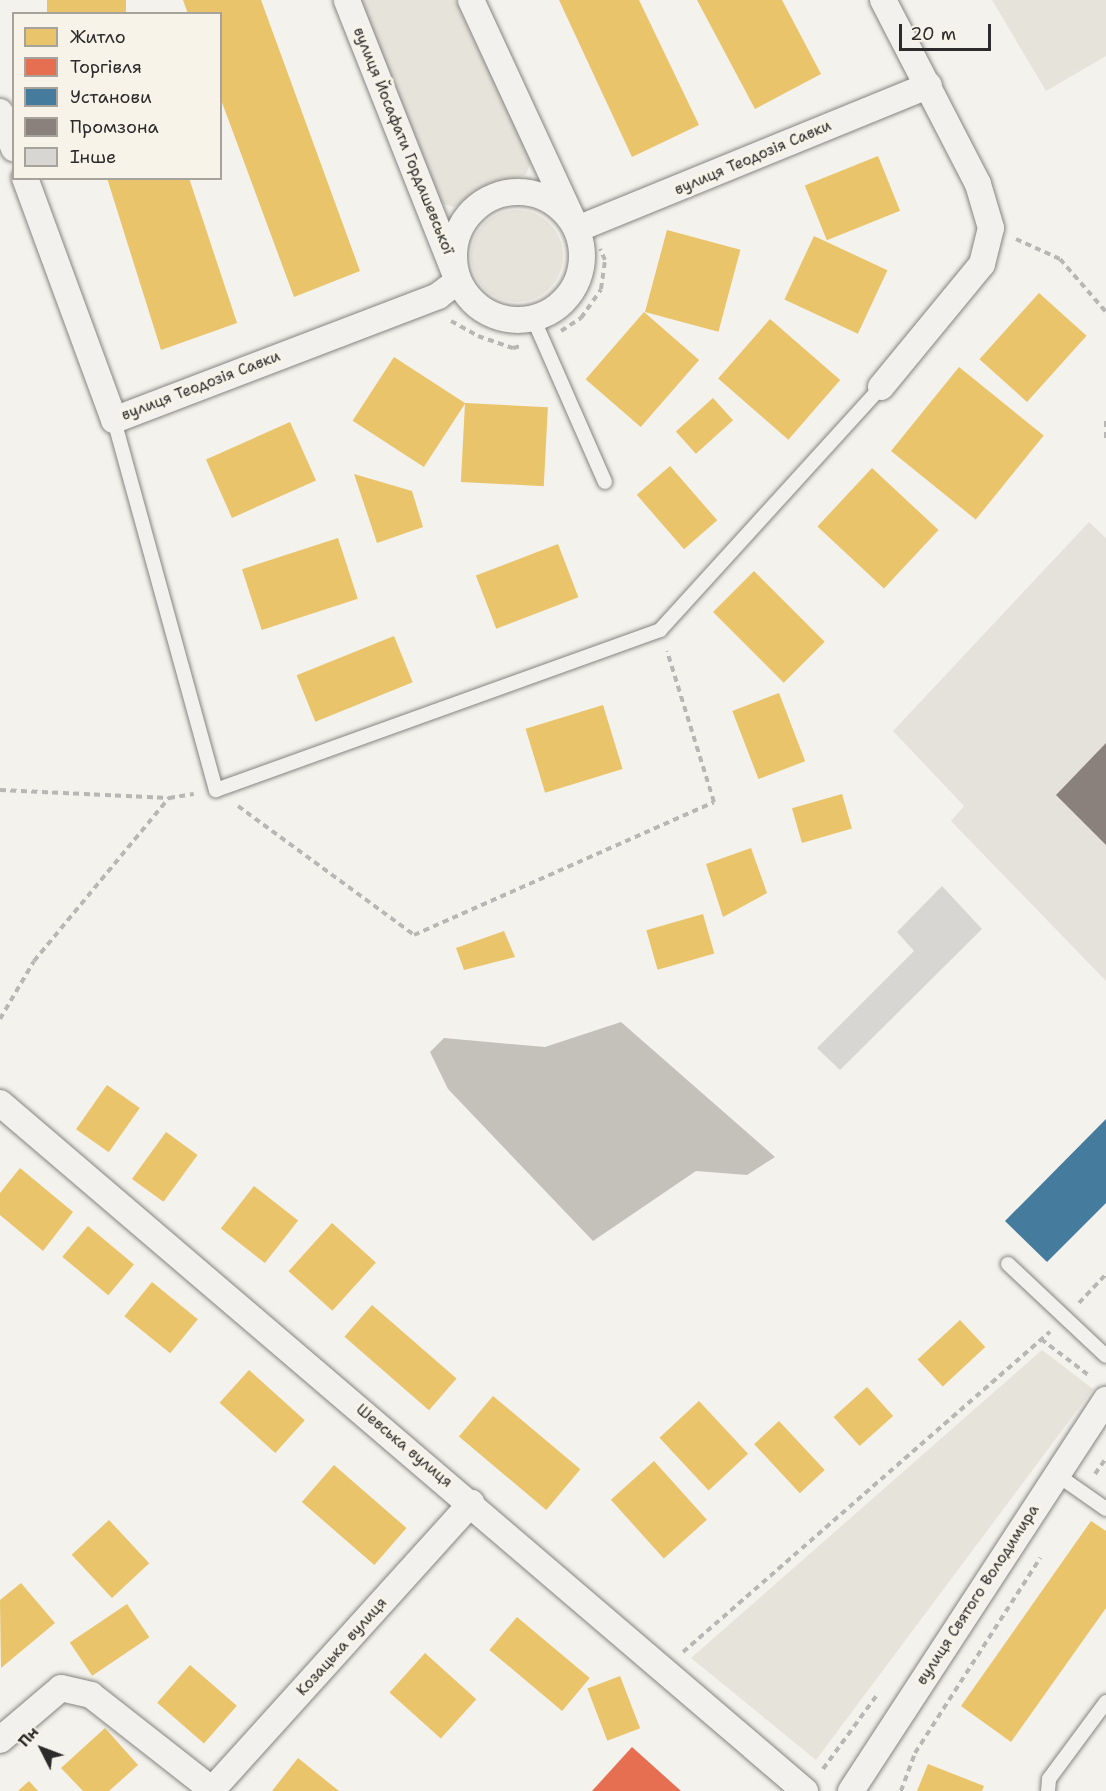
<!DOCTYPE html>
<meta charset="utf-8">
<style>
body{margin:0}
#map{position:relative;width:1106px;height:1791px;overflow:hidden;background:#f4f2ec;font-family:"Shantell Sans",sans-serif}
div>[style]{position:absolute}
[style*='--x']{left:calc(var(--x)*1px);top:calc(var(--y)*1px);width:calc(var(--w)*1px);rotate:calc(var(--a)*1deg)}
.built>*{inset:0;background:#e5e2db}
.green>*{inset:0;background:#e6e3da}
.round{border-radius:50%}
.water>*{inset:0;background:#c4c1ba}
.homes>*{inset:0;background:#e9c46a;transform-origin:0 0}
.shops>*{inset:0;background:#e76f51}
.public>*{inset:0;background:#457b9d}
.industry>*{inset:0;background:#8a817c}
.building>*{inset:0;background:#d7d6d2}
.path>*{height:4px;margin-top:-2px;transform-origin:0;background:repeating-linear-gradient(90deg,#b8b7b5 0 6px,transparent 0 10.5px)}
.roads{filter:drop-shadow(0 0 2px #858582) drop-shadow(0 0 2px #858582)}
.service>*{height:14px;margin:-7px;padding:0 7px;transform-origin:7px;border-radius:7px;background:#f2f1ed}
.minor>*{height:26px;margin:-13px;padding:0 13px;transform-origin:13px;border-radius:13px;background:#f2f1ed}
.minor>.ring{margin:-13px;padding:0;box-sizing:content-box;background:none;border:26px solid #f2f1ed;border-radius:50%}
span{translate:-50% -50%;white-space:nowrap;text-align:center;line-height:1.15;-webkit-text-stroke:6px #f7f3e8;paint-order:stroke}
.street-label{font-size:15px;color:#2b2b2b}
.legend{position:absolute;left:12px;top:12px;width:210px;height:168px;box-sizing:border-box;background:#f7f3e8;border:2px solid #a5a39c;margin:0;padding:8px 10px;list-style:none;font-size:18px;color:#2b2b2b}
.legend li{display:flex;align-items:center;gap:12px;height:30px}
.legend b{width:30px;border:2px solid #a5a39c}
.north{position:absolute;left:12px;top:1719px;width:60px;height:60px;-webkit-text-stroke:4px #f7f3e8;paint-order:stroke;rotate:312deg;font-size:16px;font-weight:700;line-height:24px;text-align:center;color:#2b2b2b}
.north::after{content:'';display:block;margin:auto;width:21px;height:27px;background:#2b2b2b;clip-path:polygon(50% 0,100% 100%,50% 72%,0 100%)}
.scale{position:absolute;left:899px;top:24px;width:92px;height:27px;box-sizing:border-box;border:3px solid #2b2b2b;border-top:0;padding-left:8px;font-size:18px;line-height:21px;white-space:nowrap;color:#2b2b2b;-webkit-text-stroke:4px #f7f3e8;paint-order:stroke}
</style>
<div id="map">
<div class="built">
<div style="clip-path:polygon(1089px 522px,1106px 538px,1106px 981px,951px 821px,964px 806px,893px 731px)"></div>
</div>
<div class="green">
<div style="clip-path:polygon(358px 0,455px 0,532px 159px,526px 175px,490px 187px,454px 207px,437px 202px)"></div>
<div style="clip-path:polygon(992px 0,1106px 0,1106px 56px,1046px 91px)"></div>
<div class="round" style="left:471px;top:210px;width:92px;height:92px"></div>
<div style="clip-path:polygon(1042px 1350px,1093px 1389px,816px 1760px,691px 1658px)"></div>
</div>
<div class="water">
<div style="clip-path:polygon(621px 1022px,775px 1157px,747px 1175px,696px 1171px,593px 1241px,448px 1089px,430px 1052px,444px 1038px,545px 1047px)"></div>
</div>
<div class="homes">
<div style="left:47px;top:0;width:79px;height:15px"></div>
<div style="clip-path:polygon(183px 0,261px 0,360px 271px,294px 297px,220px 97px,220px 14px,188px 14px)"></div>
<div style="clip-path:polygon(559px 0,639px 0,699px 125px,632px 157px)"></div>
<div style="clip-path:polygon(697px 0,782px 0,821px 74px,755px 109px)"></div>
<div style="left:878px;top:156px;width:59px;height:79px;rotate:68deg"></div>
<div style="clip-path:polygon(107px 178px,189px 178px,237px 323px,161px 350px)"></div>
<div style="left:667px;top:230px;width:76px;height:85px;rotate:15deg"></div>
<div style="left:814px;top:236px;width:81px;height:70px;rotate:25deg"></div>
<div style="left:1039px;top:293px;width:64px;height:89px;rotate:42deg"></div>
<div style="left:644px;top:312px;width:73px;height:89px;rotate:41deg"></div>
<div style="left:770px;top:319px;width:93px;height:79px;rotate:41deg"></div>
<div style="left:394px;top:357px;width:85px;height:76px;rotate:33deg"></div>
<div style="left:959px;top:367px;width:109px;height:108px;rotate:39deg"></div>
<div style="left:713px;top:398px;width:30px;height:50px;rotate:48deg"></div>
<div style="left:465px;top:403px;width:83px;height:79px;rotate:3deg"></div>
<div style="left:290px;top:422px;width:64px;height:92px;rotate:66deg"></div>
<div style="left:670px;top:466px;width:72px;height:44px;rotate:49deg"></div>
<div style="left:872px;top:468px;width:91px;height:80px;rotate:43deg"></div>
<div style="clip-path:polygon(354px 474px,412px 491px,423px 527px,377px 543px)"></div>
<div style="left:338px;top:538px;width:64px;height:101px;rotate:72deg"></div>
<div style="left:558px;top:544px;width:57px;height:88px;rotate:69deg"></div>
<div style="left:754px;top:571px;width:100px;height:58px;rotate:45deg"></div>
<div style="left:394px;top:636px;width:50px;height:105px;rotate:68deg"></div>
<div style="left:779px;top:693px;width:73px;height:50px;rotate:69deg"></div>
<div style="left:603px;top:705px;width:67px;height:81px;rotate:73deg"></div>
<div style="left:842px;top:794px;width:36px;height:52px;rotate:74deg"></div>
<div style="clip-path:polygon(751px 848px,767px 893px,723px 917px,706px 864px)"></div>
<div style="left:703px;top:914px;width:41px;height:59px;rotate:74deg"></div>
<div style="clip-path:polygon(504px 931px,515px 957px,464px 970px,456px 948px)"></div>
<div style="left:107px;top:1085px;width:40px;height:54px;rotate:35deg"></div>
<div style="left:166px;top:1132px;width:39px;height:58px;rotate:36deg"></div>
<div style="clip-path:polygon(20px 1168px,73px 1212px,43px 1251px,0 1215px,0 1193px)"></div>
<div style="left:254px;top:1186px;width:56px;height:54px;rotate:38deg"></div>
<div style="left:332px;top:1223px;width:59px;height:65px;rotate:42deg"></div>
<div style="left:88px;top:1226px;width:60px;height:40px;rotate:40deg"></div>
<div style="left:152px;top:1282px;width:59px;height:44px;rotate:39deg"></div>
<div style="left:372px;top:1305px;width:112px;height:42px;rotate:41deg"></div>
<div style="left:960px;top:1320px;width:37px;height:58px;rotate:47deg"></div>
<div style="left:249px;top:1370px;width:75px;height:44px;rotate:42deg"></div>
<div style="left:867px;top:1387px;width:39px;height:45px;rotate:48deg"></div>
<div style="left:493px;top:1396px;width:114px;height:53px;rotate:40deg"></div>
<div style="left:699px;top:1401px;width:72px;height:54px;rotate:47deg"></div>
<div style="left:779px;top:1421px;width:67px;height:34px;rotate:47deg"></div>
<div style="left:654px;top:1461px;width:79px;height:58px;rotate:48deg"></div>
<div style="left:334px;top:1465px;width:96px;height:49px;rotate:41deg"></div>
<div style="left:109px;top:1520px;width:59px;height:51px;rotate:47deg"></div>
<div style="clip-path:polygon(1091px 1521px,1106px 1531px,1106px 1608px,1011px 1742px,961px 1706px)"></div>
<div style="clip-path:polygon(21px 1583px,55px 1623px,1px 1668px,0 1600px)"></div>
<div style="left:127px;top:1604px;width:40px;height:69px;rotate:56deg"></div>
<div style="left:517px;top:1617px;width:95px;height:43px;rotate:40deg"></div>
<div style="left:425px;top:1653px;width:69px;height:53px;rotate:42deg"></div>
<div style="left:190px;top:1665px;width:62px;height:50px;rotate:41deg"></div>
<div style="left:620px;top:1676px;width:56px;height:35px;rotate:69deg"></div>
<div style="clip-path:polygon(105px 1728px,138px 1765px,109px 1791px,83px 1791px,61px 1768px)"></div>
<div style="clip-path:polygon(298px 1758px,339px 1791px,272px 1791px)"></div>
<div style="clip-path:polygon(928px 1764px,984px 1786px,982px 1791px,917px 1791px)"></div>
<div style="clip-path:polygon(29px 1781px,38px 1791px,18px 1791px)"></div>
</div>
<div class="shops">
<div style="clip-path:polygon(632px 1747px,681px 1791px,592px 1791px)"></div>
</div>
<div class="public">
<div style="clip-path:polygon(1106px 1119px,1106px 1203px,1047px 1262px,1005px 1221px)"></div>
</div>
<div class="industry">
<div style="clip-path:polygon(1106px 743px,1106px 845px,1056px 795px)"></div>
</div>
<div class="building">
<div style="clip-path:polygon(942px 886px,982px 929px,840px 1070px,817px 1048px,914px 951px,897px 932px)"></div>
</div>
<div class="path">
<div style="--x:1016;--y:239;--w:48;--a:24.4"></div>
<div style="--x:1060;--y:259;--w:70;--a:49"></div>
<div style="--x:451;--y:321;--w:31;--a:29"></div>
<div style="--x:478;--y:336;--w:37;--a:19"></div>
<div style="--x:513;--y:348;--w:8;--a:-14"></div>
<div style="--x:561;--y:331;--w:24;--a:-33"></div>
<div style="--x:581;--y:318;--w:35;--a:-55"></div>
<div style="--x:601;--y:289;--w:29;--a:-82"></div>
<div style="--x:605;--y:260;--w:12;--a:-114"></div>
<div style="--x:1106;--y:421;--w:17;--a:90"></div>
<div style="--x:0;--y:790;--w:169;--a:2.7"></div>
<div style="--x:169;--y:798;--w:25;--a:-9"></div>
<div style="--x:238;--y:806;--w:218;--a:36.2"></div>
<div style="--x:414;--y:935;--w:328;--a:-23.9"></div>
<div style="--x:714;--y:802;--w:158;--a:-107.3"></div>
<div style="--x:0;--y:1019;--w:67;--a:-59.6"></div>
<div style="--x:34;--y:961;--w:212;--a:-50.4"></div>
<div style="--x:1079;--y:1303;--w:40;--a:-47"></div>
<div style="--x:1041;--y:1339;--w:63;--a:37.2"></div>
<div style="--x:1095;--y:1474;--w:19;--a:-55"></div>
<div style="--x:683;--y:1652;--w:487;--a:-41.1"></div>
<div style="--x:823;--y:1769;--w:92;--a:-53.9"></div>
<div style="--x:901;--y:1791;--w:40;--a:-69.8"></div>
<div style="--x:915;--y:1753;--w:232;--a:-57.3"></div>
</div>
<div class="roads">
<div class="service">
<div style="--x:533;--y:318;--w:179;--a:66.3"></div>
<div style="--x:114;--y:420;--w:384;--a:74.6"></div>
<div style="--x:216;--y:790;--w:472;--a:-19.8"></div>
<div style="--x:660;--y:630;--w:328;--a:-47.7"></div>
<div style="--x:1008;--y:1264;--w:134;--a:43.2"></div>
<div style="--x:1056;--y:1474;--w:61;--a:35"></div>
<div style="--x:1048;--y:1791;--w:12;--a:-85"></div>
<div style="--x:1049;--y:1779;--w:96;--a:-53.5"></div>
</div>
<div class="minor">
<div style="--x:471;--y:0;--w:252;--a:65.2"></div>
<div style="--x:577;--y:229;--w:380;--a:-22.2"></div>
<div style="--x:0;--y:112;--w:39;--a:69"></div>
<div style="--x:25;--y:178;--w:258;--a:69.8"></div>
<div style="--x:114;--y:420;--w:347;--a:-20.9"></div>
<div style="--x:438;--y:296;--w:25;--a:-37"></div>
<div style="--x:458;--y:281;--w:302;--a:-111.6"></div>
<div class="ring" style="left:454px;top:192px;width:102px;height:102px"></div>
<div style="--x:881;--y:387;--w:159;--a:-50.6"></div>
<div style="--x:982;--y:264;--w:37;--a:-76"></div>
<div style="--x:991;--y:228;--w:46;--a:-106.5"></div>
<div style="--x:978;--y:184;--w:207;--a:-117.3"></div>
<div style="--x:0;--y:1103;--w:1059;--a:40.52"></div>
<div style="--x:0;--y:1740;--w:80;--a:-40.4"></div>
<div style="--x:61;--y:1688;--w:31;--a:13"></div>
<div style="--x:91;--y:1695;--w:154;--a:38.1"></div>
<div style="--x:212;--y:1790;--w:387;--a:-47.9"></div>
<div style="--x:851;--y:1791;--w:467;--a:-56.9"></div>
</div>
</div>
<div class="street-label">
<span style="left:403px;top:141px;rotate:68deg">вулиця Йосафати Гордашевської</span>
<span style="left:753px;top:158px;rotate:-23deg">вулиця Теодозія Савки</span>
<span style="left:201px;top:386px;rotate:-21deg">вулиця Теодозія Савки</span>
<span style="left:404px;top:1446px;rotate:40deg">Шевська вулиця</span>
<span style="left:978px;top:1595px;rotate:-57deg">вулиця Святого Володимира</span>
<span style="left:342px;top:1647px;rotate:-48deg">Козацька вулиця</span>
</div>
<ul class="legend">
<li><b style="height:16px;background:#e9c46a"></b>Житло</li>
<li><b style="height:16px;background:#e76f51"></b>Торгівля</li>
<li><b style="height:16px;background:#457b9d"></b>Установи</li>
<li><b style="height:16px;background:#8a817c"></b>Промзона</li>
<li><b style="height:16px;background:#d7d6d2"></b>Інше</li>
</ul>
<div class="north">Пн</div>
<div class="scale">20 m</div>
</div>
